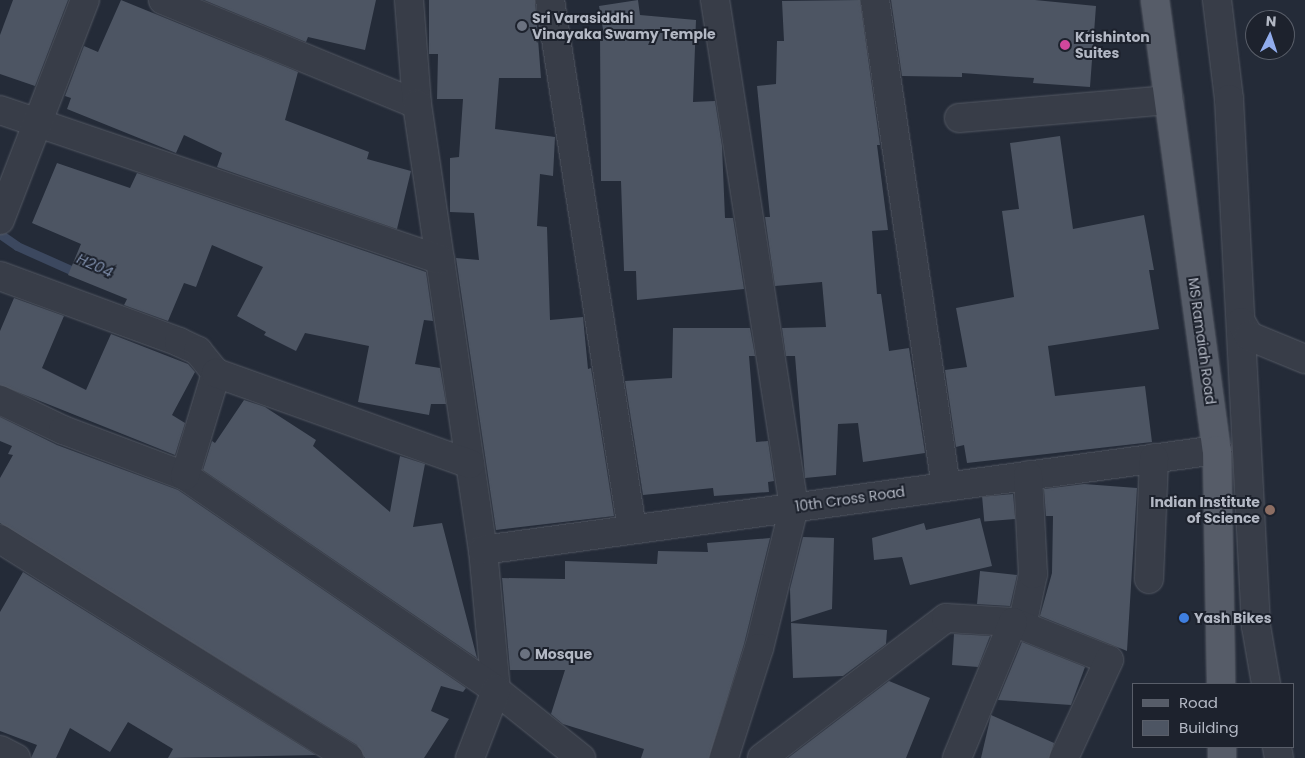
<!DOCTYPE html>
<style>
body{margin:0}
#map{position:relative;width:1305px;height:758px;overflow:hidden;background:#242b38;font-family:Poppins,sans-serif}
div>[style]{position:absolute}
[style*='--x']{left:calc(var(--x)*1px);top:calc(var(--y)*1px);width:calc(var(--w)*1px);rotate:calc(var(--a)*1deg)}
.stream>*{height:9px;margin:-4.5px;padding:0 4.5px;transform-origin:4.5px;border-radius:4.5px;background:#3c485f}
.building>*{inset:0;background:#4d5563;transform-origin:0 0}
.roads{filter:drop-shadow(0 0 1px #535863) drop-shadow(0 0 1px #535863)}
.minor>*{height:28px;margin:-14px;padding:0 14px;transform-origin:14px;border-radius:14px;background:#383d48}
.major>*{height:28px;margin:-14px;padding:0 14px;transform-origin:14px;border-radius:14px;background:#565c68}
.dots>*{width:14px;height:14px;translate:-50% -50%;box-sizing:border-box;border:2px solid #1d222d;border-radius:50%}
span{translate:-50% -50%;white-space:nowrap;text-align:center;line-height:1.15;-webkit-text-stroke:4px #1d222d;paint-order:stroke}
.poi-label{font-size:14px;color:#b3b8c4;font-weight:700}
.left{translate:0 -50%;text-align:left}
.right{translate:-100% -50%;text-align:right}
.street-label{font-size:14px;color:#b3b8c4}
.water-label{font-size:15px;color:#7e8da9;font-style:italic}
.legend{position:absolute;left:1132px;top:683px;width:162px;height:65px;box-sizing:border-box;background:#1d222d;border:1px solid #595e69;margin:0;padding:6px 9px;list-style:none;font-size:15px;color:#b3b8c4}
.legend li{display:flex;align-items:center;gap:10px;height:25px}
.legend b{width:25px;border:1px solid #595e69}
.north{position:absolute;left:1245px;top:10px;width:50px;height:50px;box-sizing:border-box;background:#1d222d;border:1px solid #595e69;border-radius:50%;rotate:4deg;font-size:14px;font-weight:700;line-height:20px;text-align:center;color:#b3b8c4}
.north::after{content:'';display:block;margin:auto;width:18px;height:22px;background:#91acec;clip-path:polygon(50% 0,100% 100%,50% 72%,0 100%)}
</style>
<div id="map">
<div class="stream">
<div style="--x:0;--y:234;--w:21;--a:35"></div>
<div style="--x:17;--y:246;--w:69;--a:24"></div>
</div>
<div class="building">
<div style="clip-path:polygon(13px 0,68px 0,35px 86px,0 74px,0 35px)"></div>
<div style="clip-path:polygon(121px 0,298px 72px,285px 120px,369px 152px,367px 159px,411px 171px,397px 229px,217px 167px,222px 153px,184px 135px,176px 153px,67px 109px,71px 98px,65px 96px,84px 46px,98px 52px)"></div>
<div style="clip-path:polygon(204px 0,376px 0,365px 50px,308px 37px,306px 42px)"></div>
<div style="clip-path:polygon(429px 0,535px 0,541px 78px,499px 78px,495px 129px,555px 137px,553px 176px,540px 174px,537px 226px,547px 227px,550px 320px,583px 317px,588px 369px,591px 368px,614px 516px,496px 530px,456px 258px,479px 260px,474px 213px,450px 212px,450px 158px,459px 157px,463px 99px,437px 99px,438px 54px,429px 54px)"></div>
<div style="clip-path:polygon(638px 0,640px 15px,696px 20px,693px 102px,715px 101px,722px 146px,725px 218px,733px 218px,744px 289px,637px 300px,636px 271px,624px 271px,621px 181px,601px 181px,600px 35px,604px 35px,599px 6px)"></div>
<div style="clip-path:polygon(860px 0,880px 145px,877px 145px,888px 230px,872px 231px,877px 294px,881px 294px,889px 351px,909px 348px,925px 453px,863px 462px,858px 423px,838px 424px,836px 475px,805px 478px,795px 356px,786px 356px,782px 328px,826px 327px,822px 282px,775px 286px,765px 217px,770px 217px,757px 86px,776px 84px,777px 41px,784px 41px,782px 1px)"></div>
<div style="clip-path:polygon(891px 0,1035px 0,1096px 6px,1090px 87px,1033px 83px,1034px 78px,962px 73px,962px 77px,902px 76px)"></div>
<div style="clip-path:polygon(1060px 136px,1073px 229px,1144px 215px,1154px 270px,1149px 270px,1159px 329px,1048px 346px,1055px 396px,1145px 386px,1152px 442px,967px 463px,964px 445px,956px 447px,945px 370px,967px 367px,956px 308px,1014px 297px,1002px 211px,1019px 209px,1010px 143px)"></div>
<div style="clip-path:polygon(57px 163px,130px 188px,137px 173px,426px 272px,433px 321px,424px 320px,415px 364px,440px 368px,446px 404px,431px 404px,429px 415px,358px 402px,369px 346px,305px 333px,296px 351px,264px 335px,266px 332px,237px 316px,263px 267px,212px 245px,196px 287px,184px 283px,168px 321px,124px 305px,127px 299px,68px 275px,81px 244px,32px 223px)"></div>
<div style="clip-path:polygon(14px 298px,64px 316px,42px 368px,86px 390px,111px 334px,188px 364px,195px 372px,172px 415px,185px 423px,175px 455px,0 385px,0 331px)"></div>
<div style="clip-path:polygon(673px 328px,750px 328px,755px 356px,749px 356px,756px 442px,768px 441px,774px 481px,768px 482px,769px 492px,714px 496px,713px 488px,643px 495px,625px 381px,672px 378px)"></div>
<div style="clip-path:polygon(244px 400px,265px 407px,316px 440px,313px 446px,390px 512px,400px 456px,425px 464px,413px 527px,442px 523px,477px 658px,203px 470px,212px 441px,215px 443px)"></div>
<div style="clip-path:polygon(0 417px,57px 445px,178px 490px,466px 688px,463px 692px,441px 686px,431px 711px,449px 719px,424px 758px,365px 758px,357px 745px,0 523px,0 478px,13px 455px,8px 454px,12px 446px,0 441px)"></div>
<div style="clip-path:polygon(1084px 484px,1137px 488px,1127px 651px,1040px 616px,1052px 573px,1053px 516px,1046px 516px,1044px 489px)"></div>
<div style="left:1013px;top:494px;width:25px;height:31px;rotate:85deg"></div>
<div style="clip-path:polygon(980px 518px,992px 566px,910px 585px,902px 557px,874px 560px,872px 538px,924px 523px,926px 530px)"></div>
<div style="clip-path:polygon(803px 537px,834px 538px,832px 609px,791px 622px,790px 589px)"></div>
<div style="clip-path:polygon(770px 538px,744px 644px,709px 758px,641px 758px,644px 749px,563px 724px,551px 714px,565px 670px,510px 670px,502px 578px,565px 579px,565px 561px,657px 564px,658px 551px,708px 552px,707px 543px)"></div>
<div style="clip-path:polygon(980px 571px,1017px 575px,1010px 606px,977px 604px)"></div>
<div style="clip-path:polygon(23px 572px,316px 755px,168px 758px,173px 749px,128px 722px,110px 752px,70px 728px,56px 758px,31px 758px,37px 745px,0 731px,0 612px)"></div>
<div style="clip-path:polygon(791px 623px,887px 630px,886px 644px,843px 676px,793px 678px)"></div>
<div style="clip-path:polygon(954px 634px,990px 636px,978px 667px,952px 665px)"></div>
<div style="clip-path:polygon(1022px 642px,1085px 667px,1071px 705px,998px 700px)"></div>
<div style="clip-path:polygon(889px 681px,930px 698px,906px 758px,788px 758px)"></div>
<div style="clip-path:polygon(991px 715px,1054px 743px,1049px 758px,981px 758px)"></div>
</div>
<div class="roads">
<div class="minor">
<div style="--x:163;--y:0;--w:274;--a:22.3"></div>
<div style="--x:409;--y:0;--w:104;--a:85.6"></div>
<div style="--x:417;--y:104;--w:451;--a:81.6"></div>
<div style="--x:483;--y:550;--w:141;--a:84.7"></div>
<div style="--x:496;--y:690;--w:109;--a:38.7"></div>
<div style="--x:550;--y:0;--w:535;--a:81.19"></div>
<div style="--x:715;--y:0;--w:513;--a:81.14"></div>
<div style="--x:794;--y:507;--w:145;--a:103.9"></div>
<div style="--x:759;--y:648;--w:115;--a:107.7"></div>
<div style="--x:875;--y:0;--w:490;--a:81.7"></div>
<div style="--x:1217;--y:0;--w:100;--a:83.1"></div>
<div style="--x:1229;--y:99;--w:528;--a:87.07"></div>
<div style="--x:1256;--y:626;--w:59;--a:80.2"></div>
<div style="--x:0;--y:110;--w:465;--a:18.8"></div>
<div style="--x:959;--y:118;--w:211;--a:-4.9"></div>
<div style="--x:0;--y:220;--w:236;--a:-68.9"></div>
<div style="--x:0;--y:276;--w:191;--a:20.2"></div>
<div style="--x:179;--y:342;--w:21;--a:25"></div>
<div style="--x:198;--y:351;--w:28;--a:51"></div>
<div style="--x:1241;--y:322;--w:16;--a:60"></div>
<div style="--x:1249;--y:336;--w:61;--a:22.3"></div>
<div style="--x:0;--y:400;--w:70;--a:25.5"></div>
<div style="--x:63;--y:430;--w:130;--a:20.7"></div>
<div style="--x:185;--y:476;--w:378;--a:34.5"></div>
<div style="--x:496;--y:690;--w:73;--a:110.9"></div>
<div style="--x:185;--y:476;--w:108;--a:-73.2"></div>
<div style="--x:216;--y:373;--w:270;--a:19.7"></div>
<div style="--x:0;--y:539;--w:412;--a:32.1"></div>
<div style="--x:483;--y:550;--w:741;--a:-7.76"></div>
<div style="--x:1149;--y:579;--w:121;--a:-87.6"></div>
<div style="--x:1022;--y:626;--w:53;--a:-78.1"></div>
<div style="--x:1033;--y:574;--w:99;--a:-92.9"></div>
<div style="--x:1277;--y:747;--w:11;--a:80"></div>
<div style="--x:0;--y:750;--w:18;--a:27"></div>
<div style="--x:762;--y:758;--w:231;--a:-37.3"></div>
<div style="--x:946;--y:618;--w:67;--a:3.4"></div>
<div style="--x:1013;--y:622;--w:103;--a:21.6"></div>
<div style="--x:1109;--y:660;--w:108;--a:114.7"></div>
<div style="--x:957;--y:758;--w:147;--a:-67.6"></div>
</div>
<div class="major">
<div style="--x:1155;--y:0;--w:454;--a:82.2"></div>
<div style="--x:1217;--y:450;--w:234;--a:89"></div>
<div style="--x:1222;--y:747;--w:11;--a:90"></div>
</div>
</div>
<div class="dots">
<div style="left:522px;top:26px;background:#6b7280"></div>
<div style="left:1065px;top:45px;background:#d1479c"></div>
<div style="left:1270px;top:510px;background:#8d6e63"></div>
<div style="left:1184px;top:618px;background:#3f7fe0"></div>
<div style="left:525px;top:654px;background:#6b7280"></div>
</div>
<div class="poi-label">
<span class="left" style="left:532px;top:26px">Sri Varasiddhi<br>Vinayaka Swamy Temple</span>
<span class="left" style="left:1075px;top:45px">Krishinton<br>Suites</span>
<span class="right" style="left:1260px;top:510px">Indian Institute<br>of Science</span>
<span class="left" style="left:1194px;top:618px">Yash Bikes</span>
<span class="left" style="left:535px;top:654px">Mosque</span>
</div>
<div class="street-label">
<span style="left:1202px;top:341px;rotate:82deg">MS Ramaiah Road</span>
<span style="left:850px;top:499px;rotate:-8deg">10th Cross Road</span>
</div>
<div class="water-label">
<span style="left:95px;top:265px;rotate:24deg">H204</span>
</div>
<ul class="legend">
<li><b style="height:6px;background:#565c68"></b>Road</li>
<li><b style="height:14px;background:#4d5563"></b>Building</li>
</ul>
<div class="north">N</div>
</div>
